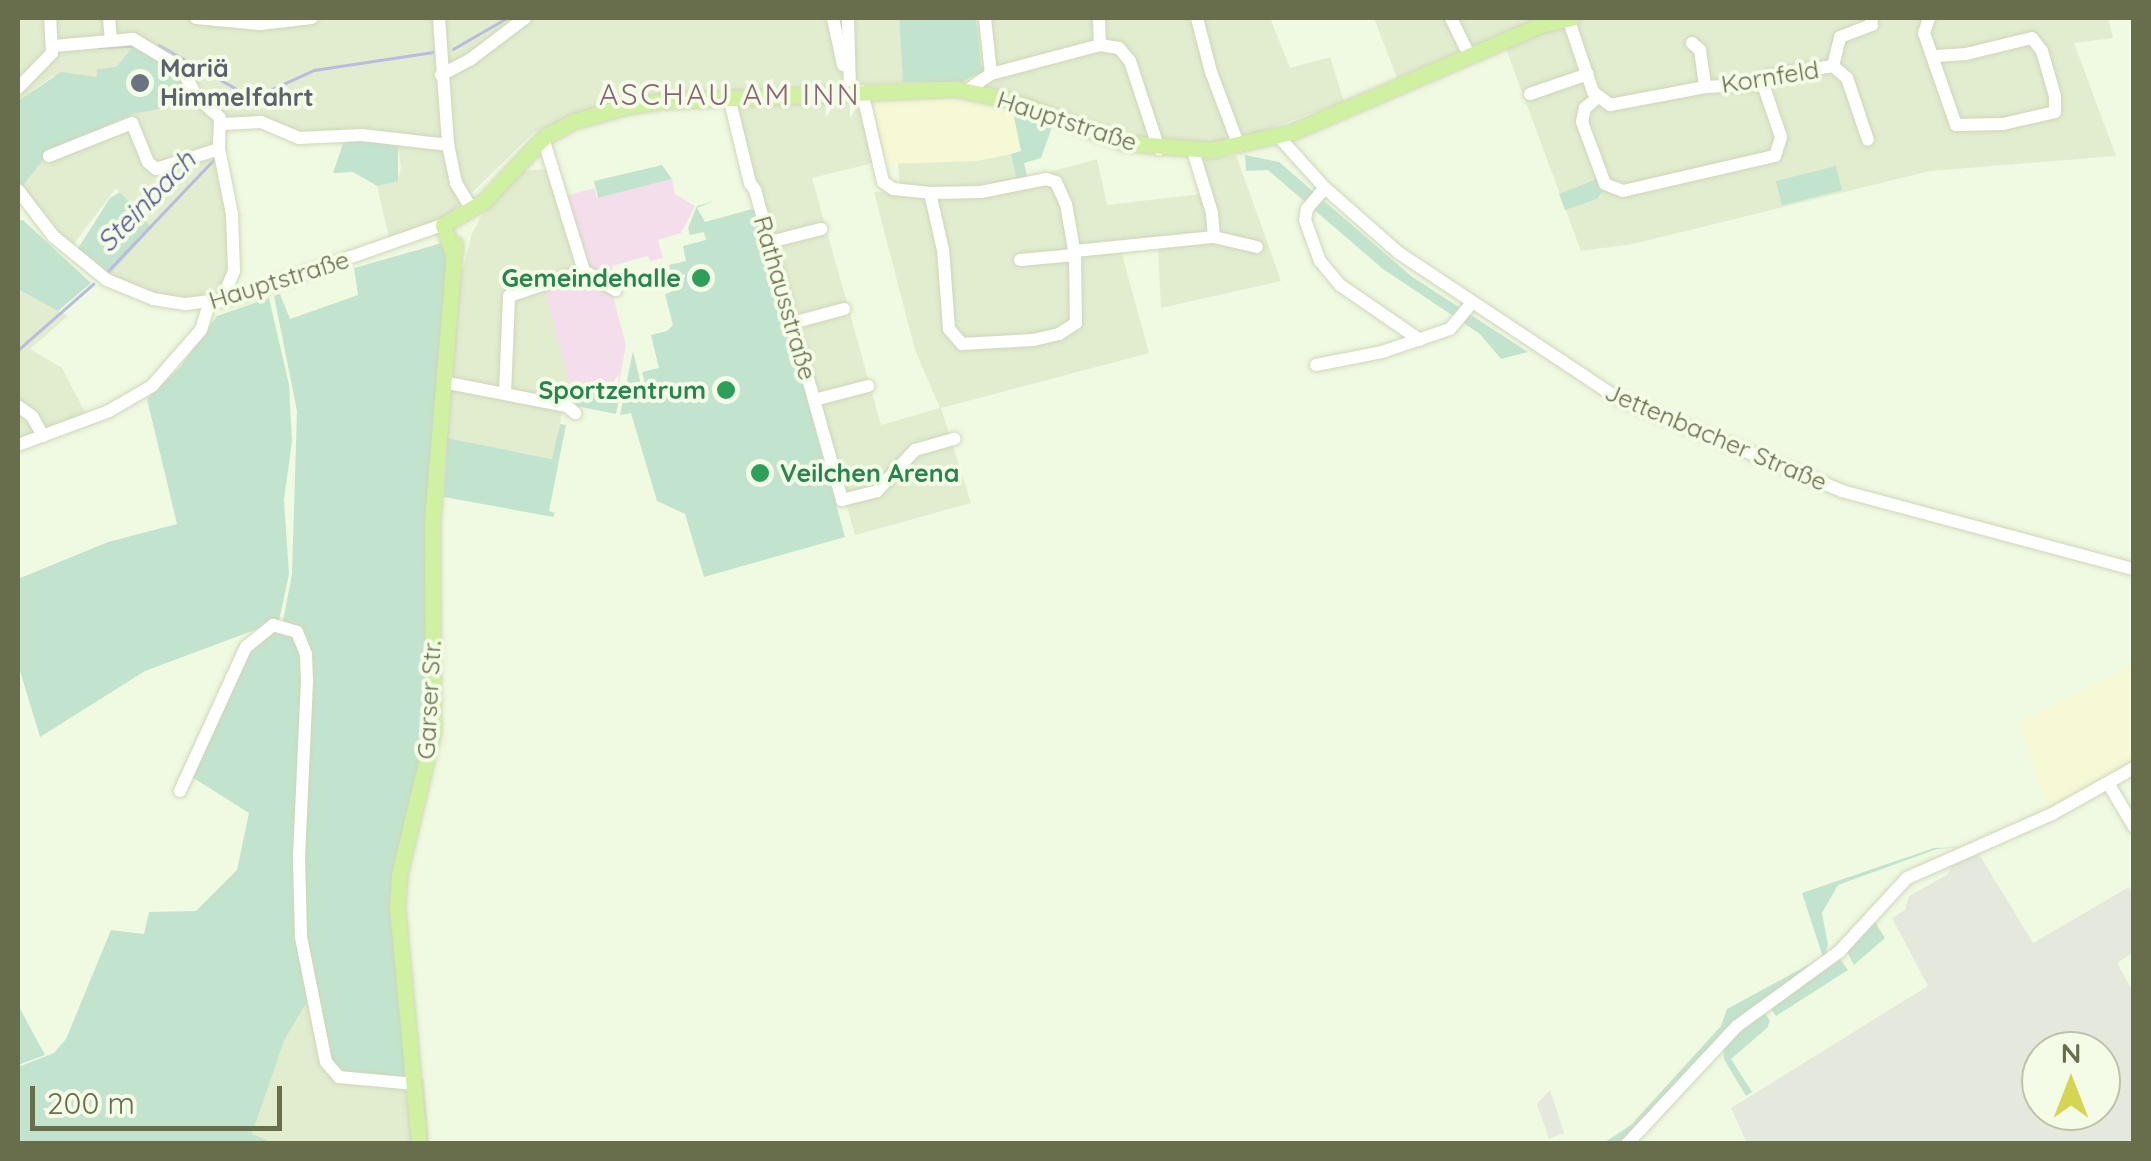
<!DOCTYPE html>
<meta charset="utf-8">
<style>
body{margin:0}
#map{position:relative;width:2151px;height:1161px;overflow:hidden;background:#f0f9e1;font-family:Quicksand,sans-serif}
div>[style]{position:absolute}
[style*='--x']{left:calc(var(--x)*1px);top:calc(var(--y)*1px);width:calc(var(--w)*1px);rotate:calc(var(--a)*1deg)}
.residential>*{inset:0;background:#e2eccf}
.commercial>*{inset:0;background:#f6f8d6}
.industrial>*{inset:0;background:#e5e8dc}
.education>*{inset:0;background:#f5deec}
.green>*{inset:0;background:#c2e4cf;transform-origin:0 0}
.stream>*{height:2.5px;margin:-1.25px;padding:0 1.25px;transform-origin:1.25px;border-radius:1.25px;background:#b9bcdf}
.roads{filter:drop-shadow(0 0 2px #cfd7b9) drop-shadow(0 0 2px #cfd7b9)}
.minor>*{height:12px;margin:-6px;padding:0 6px;transform-origin:6px;border-radius:6px;background:#fff}
.major>*{height:15px;margin:-7.5px;padding:0 7.5px;transform-origin:7.5px;border-radius:7.5px;background:#d0f1a1}
.dots>*{width:28px;height:28px;translate:-50% -50%;box-sizing:border-box;border:5px solid #f4fce7;border-radius:50%}
span{translate:-50% -50%;white-space:nowrap;text-align:center;line-height:1.15;-webkit-text-stroke:8px #f4fce7;paint-order:stroke}
.worship-label{font-size:25px;color:#5b616d;font-weight:700}
.left{translate:0 -50%;text-align:left}
.street-label{font-size:25px;color:#686d4b}
.leisure-label{font-size:25px;color:#27864d;font-weight:700}
.right{translate:-100% -50%;text-align:right}
.water-label{font-size:28px;color:#525691;font-style:italic}
.quarter-label{font-size:30px;color:#8a6479;letter-spacing:2.5px}
.frame{position:absolute;inset:0;border:20px solid #686d4b;pointer-events:none}
.north{position:absolute;left:2021px;top:1031px;width:100px;height:100px;box-sizing:border-box;background:#f4fce7;border:2px solid #bcc3a9;border-radius:50%;rotate:0deg;font-size:28px;font-weight:700;line-height:40px;text-align:center;color:#686d4b}
.north::after{content:'';display:block;margin:auto;width:35px;height:45px;background:#d5d554;clip-path:polygon(50% 0,100% 100%,50% 72%,0 100%)}
.scale{position:absolute;left:30px;top:1086px;width:252px;height:45px;box-sizing:border-box;border:5px solid #686d4b;border-top:0;padding-left:12px;font-size:30px;line-height:35px;white-space:nowrap;color:#686d4b;-webkit-text-stroke:8px #f4fce7;paint-order:stroke}
</style>
<div id="map">
<div class="residential">
<div style="clip-path:polygon(18px 18px,899px 18px,903px 82px,662px 95px,598px 106px,533px 133px,451px 213px,390px 241px,377px 186px,398px 180px,401px 168px,399px 152px,387px 143px,311px 142px,257px 125px,228px 129px,224px 143px,229px 269px,219px 293px,207px 300px,163px 297px,110px 274px,152px 228px,116px 188px,72px 246px,22px 187px,48px 152px,133px 114px,187px 104px,116px 68px,98px 77px,53px 76px,18px 101px)"></div>
<div style="clip-path:polygon(976px 18px,1270px 18px,1290px 68px,1330px 57px,1344px 102px,1234px 141px,1191px 144px,1132px 138px,981px 85px)"></div>
<div style="clip-path:polygon(1374px 18px,2108px 18px,2113px 38px,2074px 43px,2116px 156px,1930px 171px,1633px 244px,1581px 251px,1501px 35px,1397px 78px)"></div>
<div style="clip-path:polygon(850px 98px,863px 114px,873px 163px,812px 178px,881px 425px,940px 408px,915px 350px,874px 192px,900px 193px,898px 163px,976px 161px,1011px 154px,1017px 181px,1097px 159px,1107px 205px,1209px 193px,1201px 160px,1236px 155px,1281px 281px,1161px 308px,1158px 248px,1121px 251px,1149px 353px,941px 408px,971px 503px,855px 535px,735px 111px,738px 105px)"></div>
<div style="clip-path:polygon(550px 169px,579px 275px,544px 285px,575px 403px,564px 402px,553px 459px,447px 438px,457px 293px,472px 234px,482px 215px,521px 171px)"></div>
<div style="clip-path:polygon(18px 289px,68px 316px,30px 349px,62px 368px,91px 424px,18px 450px)"></div>
<div style="clip-path:polygon(308px 1000px,410px 1079px,424px 1079px,429px 1143px,273px 1144px,251px 1135px,284px 1041px)"></div>
</div>
<div class="commercial">
<div style="clip-path:polygon(932px 97px,1013px 112px,1021px 152px,976px 161px,883px 164px,871px 100px)"></div>
<div style="clip-path:polygon(2133px 664px,2133px 762px,2048px 810px,2019px 722px)"></div>
</div>
<div class="industrial">
<div style="clip-path:polygon(evenodd,1979px 854px,2033px 943px,2129px 887px,2133px 896px,2133px 953px,2117px 963px,2133px 992px,2133px 1143px,1747px 1143px,1731px 1108px,1928px 986px,1892px 918px,1905px 910px,1909px 896px,1947px 875px,1952px 865px,1979px 854px,2041px 1051px,2101px 1051px,2101px 1111px,2041px 1111px,2041px 1051px)"></div>
<div style="clip-path:polygon(1550px 1090px,1564px 1133px,1549px 1139px,1537px 1104px)"></div>
</div>
<div class="education">
<div style="clip-path:polygon(672px 179px,675px 194px,695px 206px,681px 233px,658px 240px,663px 258px,650px 261px,648px 256px,612px 266px,613px 271px,591px 273px,565px 196px,594px 188px,597px 198px)"></div>
<div style="clip-path:polygon(579px 275px,613px 296px,626px 345px,618px 388px,589px 382px,570px 385px,543px 284px)"></div>
</div>
<div class="green">
<div style="clip-path:polygon(899px 18px,976px 18px,981px 67px,986px 70px,962px 82px,903px 82px)"></div>
<div style="clip-path:polygon(139px 47px,179px 70px,191px 96px,187px 104px,133px 114px,49px 152px,22px 187px,18px 180px,18px 101px,61px 72px,97px 77px,97px 69px,116px 67px,132px 48px)"></div>
<div style="clip-path:polygon(1013px 112px,1052px 127px,1041px 158px,1024px 163px,1028px 179px,1017px 181px,1011px 154px,1021px 151px)"></div>
<div style="clip-path:polygon(345px 138px,398px 143px,398px 181px,377px 186px,353px 172px,333px 173px)"></div>
<div style="clip-path:polygon(1245px 155px,1279px 162px,1411px 276px,1528px 352px,1501px 359px,1480px 334px,1383px 269px,1268px 170px,1246px 171px)"></div>
<div style="clip-path:polygon(662px 165px,672px 179px,598px 198px,594px 181px)"></div>
<div style="left:1836px;top:166px;width:25px;height:62px;rotate:76deg"></div>
<div style="clip-path:polygon(1597px 179px,1604px 189px,1597px 199px,1565px 210px,1559px 194px)"></div>
<div style="clip-path:polygon(120px 192px,152px 228px,110px 274px,77px 250px,110px 198px)"></div>
<div style="clip-path:polygon(714px 201px,697px 208px,705px 222px,752px 209px,756px 213px,845px 537px,704px 577px,685px 514px,657px 501px,631px 413px,620px 415px,633px 351px,642px 389px,636px 403px,648px 395px,642px 372px,659px 368px,651px 335px,667px 331px,673px 325px,665px 294px,676px 290px,669px 265px,686px 261px,683px 246px,706px 240px,704px 232px,690px 235px,688px 228px,697px 206px)"></div>
<div style="clip-path:polygon(23px 220px,91px 283px,58px 311px,18px 289px,18px 221px)"></div>
<div style="clip-path:polygon(442px 243px,447px 263px,428px 731px,400px 849px,410px 1079px,334px 1071px,303px 937px,310px 681px,290px 624px,283px 621px,292px 574px,297px 411px,274px 296px,280px 294px,290px 319px,358px 295px,354px 268px)"></div>
<div style="clip-path:polygon(269px 298px,289px 385px,292px 441px,284px 500px,289px 574px,279px 621px,145px 671px,40px 737px,18px 664px,18px 579px,108px 542px,177px 524px,147px 399px,181px 366px,217px 316px)"></div>
<div style="clip-path:polygon(589px 382px,621px 388px,616px 414px,576px 406px,570px 385px)"></div>
<div style="clip-path:polygon(560px 424px,566px 425px,549px 511px,555px 513px,553px 517px,444px 497px,447px 438px,552px 459px)"></div>
<div style="clip-path:polygon(289px 629px,303px 655px,297px 857px,308px 1000px,284px 1041px,252px 1134px,273px 1143px,18px 1143px,18px 1067px,54px 1053px,66px 1039px,111px 930px,144px 934px,149px 912px,196px 911px,237px 870px,249px 813px,192px 777px,237px 668px,266px 631px)"></div>
<div style="clip-path:polygon(1964px 847px,1937px 849px,1838px 885px,1822px 913px,1828px 945px,1824px 959px,1734px 1022px,1659px 1109px,1621px 1143px,1602px 1144px,1631px 1125px,1721px 1026px,1727px 1009px,1823px 957px,1802px 893px,1934px 848px)"></div>
<div style="clip-path:polygon(1875px 922px,1885px 938px,1854px 965px,1847px 952px)"></div>
<div style="clip-path:polygon(1840px 959px,1848px 970px,1776px 1016px,1770px 1007px)"></div>
<div style="clip-path:polygon(18px 1005px,45px 1055px,18px 1065px)"></div>
<div style="clip-path:polygon(1764px 1012px,1770px 1021px,1767px 1028px,1731px 1059px,1752px 1092px,1746px 1096px,1724px 1059px,1723px 1046px)"></div>
</div>
<div class="stream">
<div style="--x:159;--y:45;--w:87;--a:29.5"></div>
<div style="--x:235;--y:88;--w:21;--a:43"></div>
<div style="--x:98;--y:47;--w:34;--a:-2"></div>
<div style="--x:453;--y:49;--w:62;--a:-29.9"></div>
<div style="--x:257;--y:101;--w:15;--a:-42"></div>
<div style="--x:268;--y:91;--w:51;--a:-24.5"></div>
<div style="--x:314;--y:70;--w:120;--a:-8.6"></div>
<div style="--x:107;--y:272;--w:157;--a:-46.5"></div>
<div style="--x:18;--y:350;--w:100;--a:-41.3"></div>
</div>
<div class="roads">
<div class="minor">
<div style="--x:109;--y:18;--w:21;--a:85"></div>
<div style="--x:196;--y:18;--w:64;--a:5.4"></div>
<div style="--x:260;--y:24;--w:52;--a:-6.6"></div>
<div style="--x:439;--y:18;--w:127;--a:85.9"></div>
<div style="--x:448;--y:145;--w:39;--a:78"></div>
<div style="--x:456;--y:183;--w:29;--a:59"></div>
<div style="--x:833;--y:18;--w:48;--a:78"></div>
<div style="--x:848;--y:18;--w:73;--a:88.4"></div>
<div style="--x:985;--y:18;--w:56;--a:83.9"></div>
<div style="--x:1099;--y:18;--w:27;--a:88"></div>
<div style="--x:1197;--y:18;--w:56;--a:75.5"></div>
<div style="--x:1211;--y:72;--w:79;--a:69.3"></div>
<div style="--x:1451;--y:18;--w:43;--a:64"></div>
<div style="--x:1568;--y:18;--w:78;--a:71.3"></div>
<div style="--x:1593;--y:92;--w:21;--a:37"></div>
<div style="--x:1610;--y:105;--w:97;--a:-10.7"></div>
<div style="--x:1705;--y:87;--w:58;--a:-3"></div>
<div style="--x:1763;--y:84;--w:9;--a:-58"></div>
<div style="--x:1768;--y:76;--w:66;--a:-8.7"></div>
<div style="--x:1929;--y:18;--w:16;--a:108"></div>
<div style="--x:1924;--y:33;--w:97;--a:70.8"></div>
<div style="--x:1956;--y:125;--w:47;--a:-1.2"></div>
<div style="--x:2003;--y:124;--w:53;--a:-13"></div>
<div style="--x:2055;--y:112;--w:16;--a:-90"></div>
<div style="--x:2055;--y:96;--w:47;--a:-106.1"></div>
<div style="--x:2042;--y:51;--w:16;--a:-128"></div>
<div style="--x:2032;--y:38;--w:68;--a:166.4"></div>
<div style="--x:1966;--y:54;--w:32;--a:176"></div>
<div style="--x:1692;--y:43;--w:11;--a:41"></div>
<div style="--x:1700;--y:50;--w:37;--a:82"></div>
<div style="--x:54;--y:46;--w:79;--a:-5.1"></div>
<div style="--x:133;--y:39;--w:56;--a:31.1"></div>
<div style="--x:181;--y:68;--w:33;--a:61"></div>
<div style="--x:197;--y:97;--w:31;--a:42"></div>
<div style="--x:220;--y:118;--w:31;--a:92"></div>
<div style="--x:219;--y:149;--w:66;--a:78.7"></div>
<div style="--x:232;--y:214;--w:57;--a:88"></div>
<div style="--x:234;--y:271;--w:33;--a:113"></div>
<div style="--x:1833;--y:66;--w:18;--a:41"></div>
<div style="--x:1847;--y:78;--w:65;--a:71.3"></div>
<div style="--x:1833;--y:66;--w:30;--a:-76"></div>
<div style="--x:1840;--y:37;--w:34;--a:-21"></div>
<div style="--x:1872;--y:25;--w:7;--a:-98"></div>
<div style="--x:441;--y:75;--w:34;--a:-28"></div>
<div style="--x:471;--y:59;--w:68;--a:-37.2"></div>
<div style="--x:18;--y:88;--w:49;--a:-45.8"></div>
<div style="--x:52;--y:53;--w:35;--a:-93"></div>
<div style="--x:968;--y:90;--w:28;--a:-35"></div>
<div style="--x:991;--y:74;--w:113;--a:-14.9"></div>
<div style="--x:1100;--y:45;--w:19;--a:9"></div>
<div style="--x:1119;--y:48;--w:17;--a:50"></div>
<div style="--x:1130;--y:61;--w:93;--a:71.8"></div>
<div style="--x:862;--y:91;--w:93;--a:77"></div>
<div style="--x:883;--y:182;--w:12;--a:35"></div>
<div style="--x:893;--y:189;--w:37;--a:6"></div>
<div style="--x:1530;--y:94;--w:61;--a:-19"></div>
<div style="--x:729;--y:97;--w:89;--a:76.3"></div>
<div style="--x:750;--y:183;--w:9;--a:54"></div>
<div style="--x:755;--y:190;--w:322;--a:74.3"></div>
<div style="--x:842;--y:500;--w:36;--a:-14"></div>
<div style="--x:877;--y:491;--w:56;--a:-47.2"></div>
<div style="--x:915;--y:450;--w:41;--a:-15.8"></div>
<div style="--x:1597;--y:98;--w:16;--a:140"></div>
<div style="--x:1585;--y:108;--w:14;--a:102"></div>
<div style="--x:1582;--y:122;--w:66;--a:69.6"></div>
<div style="--x:1605;--y:184;--w:19;--a:21"></div>
<div style="--x:1623;--y:191;--w:156;--a:-13"></div>
<div style="--x:1775;--y:156;--w:20;--a:-72"></div>
<div style="--x:1781;--y:137;--w:56;--a:-108.8"></div>
<div style="--x:223;--y:124;--w:38;--a:-3"></div>
<div style="--x:261;--y:122;--w:41;--a:22.8"></div>
<div style="--x:299;--y:138;--w:63;--a:-2.7"></div>
<div style="--x:362;--y:135;--w:87;--a:6.6"></div>
<div style="--x:1279;--y:137;--w:69;--a:48"></div>
<div style="--x:1325;--y:188;--w:98;--a:41.3"></div>
<div style="--x:1399;--y:253;--w:264;--a:33.6"></div>
<div style="--x:1619;--y:399;--w:241;--a:22.4"></div>
<div style="--x:1842;--y:491;--w:302;--a:15"></div>
<div style="--x:543;--y:138;--w:139;--a:72.9"></div>
<div style="--x:584;--y:271;--w:37;--a:31"></div>
<div style="--x:49;--y:156;--w:89;--a:-21.7"></div>
<div style="--x:132;--y:123;--w:42;--a:67.7"></div>
<div style="--x:148;--y:162;--w:11;--a:41"></div>
<div style="--x:156;--y:169;--w:66;--a:-17.6"></div>
<div style="--x:1046;--y:179;--w:10;--a:17"></div>
<div style="--x:1056;--y:182;--w:24;--a:66"></div>
<div style="--x:1066;--y:204;--w:52;--a:80"></div>
<div style="--x:1075;--y:255;--w:68;--a:89.2"></div>
<div style="--x:1076;--y:323;--w:20;--a:147"></div>
<div style="--x:1059;--y:334;--w:27;--a:167"></div>
<div style="--x:1033;--y:340;--w:71;--a:176.8"></div>
<div style="--x:962;--y:344;--w:20;--a:-131"></div>
<div style="--x:949;--y:329;--w:79;--a:-94.3"></div>
<div style="--x:943;--y:250;--w:58;--a:-102.8"></div>
<div style="--x:930;--y:193;--w:51;--a:-1.1"></div>
<div style="--x:981;--y:192;--w:66;--a:-11.3"></div>
<div style="--x:1325;--y:188;--w:28;--a:131"></div>
<div style="--x:1307;--y:209;--w:11;--a:100"></div>
<div style="--x:1305;--y:220;--w:44;--a:69.9"></div>
<div style="--x:1320;--y:261;--w:31;--a:50"></div>
<div style="--x:1340;--y:285;--w:97;--a:34.5"></div>
<div style="--x:18;--y:190;--w:58;--a:52.7"></div>
<div style="--x:53;--y:236;--w:70;--a:39.2"></div>
<div style="--x:107;--y:280;--w:50;--a:22.4"></div>
<div style="--x:153;--y:299;--w:33;--a:9"></div>
<div style="--x:186;--y:304;--w:48;--a:-7.1"></div>
<div style="--x:234;--y:298;--w:221;--a:-19.3"></div>
<div style="--x:1214;--y:237;--w:44;--a:13.1"></div>
<div style="--x:770;--y:242;--w:53;--a:-14.3"></div>
<div style="--x:1075;--y:251;--w:140;--a:-5.8"></div>
<div style="--x:1214;--y:237;--w:24;--a:-95"></div>
<div style="--x:1212;--y:213;--w:65;--a:-107"></div>
<div style="--x:1020;--y:260;--w:55;--a:-5.2"></div>
<div style="--x:792;--y:323;--w:54;--a:-15.1"></div>
<div style="--x:1316;--y:365;--w:67;--a:-11.1"></div>
<div style="--x:1382;--y:352;--w:72;--a:-18.7"></div>
<div style="--x:1450;--y:329;--w:35;--a:-50"></div>
<div style="--x:443;--y:382;--w:126;--a:11"></div>
<div style="--x:567;--y:406;--w:11;--a:41"></div>
<div style="--x:505;--y:393;--w:97;--a:-87.6"></div>
<div style="--x:509;--y:296;--w:79;--a:-18.4"></div>
<div style="--x:814;--y:400;--w:56;--a:-14.5"></div>
<div style="--x:18;--y:406;--w:17;--a:36"></div>
<div style="--x:32;--y:416;--w:23;--a:61"></div>
<div style="--x:18;--y:445;--w:97;--a:-20.5"></div>
<div style="--x:109;--y:411;--w:50;--a:-30.2"></div>
<div style="--x:152;--y:386;--w:74;--a:-48.8"></div>
<div style="--x:201;--y:330;--w:27;--a:-73"></div>
<div style="--x:2108;--y:783;--w:51;--a:59.4"></div>
<div style="--x:180;--y:791;--w:158;--a:-65.4"></div>
<div style="--x:246;--y:647;--w:35;--a:-39"></div>
<div style="--x:273;--y:625;--w:25;--a:16"></div>
<div style="--x:297;--y:632;--w:24;--a:68"></div>
<div style="--x:306;--y:654;--w:27;--a:88"></div>
<div style="--x:307;--y:681;--w:176;--a:92.6"></div>
<div style="--x:299;--y:857;--w:80;--a:88.6"></div>
<div style="--x:301;--y:937;--w:127;--a:78.7"></div>
<div style="--x:326;--y:1062;--w:20;--a:49"></div>
<div style="--x:339;--y:1077;--w:76;--a:5.3"></div>
<div style="--x:1627;--y:1144;--w:161;--a:-47"></div>
<div style="--x:1737;--y:1026;--w:126;--a:-36"></div>
<div style="--x:1839;--y:952;--w:100;--a:-47.4"></div>
<div style="--x:1907;--y:878;--w:158;--a:-23.8"></div>
<div style="--x:2052;--y:814;--w:94;--a:-29.3"></div>
</div>
<div class="major">
<div style="--x:453;--y:253;--w:30;--a:-110"></div>
<div style="--x:443;--y:225;--w:48;--a:-30.3"></div>
<div style="--x:484;--y:201;--w:86;--a:-46.9"></div>
<div style="--x:543;--y:138;--w:35;--a:-29"></div>
<div style="--x:574;--y:121;--w:56;--a:-15.5"></div>
<div style="--x:628;--y:106;--w:37;--a:-8"></div>
<div style="--x:665;--y:101;--w:292;--a:-2.4"></div>
<div style="--x:957;--y:89;--w:53;--a:11.9"></div>
<div style="--x:1009;--y:100;--w:124;--a:20.3"></div>
<div style="--x:1125;--y:143;--w:85;--a:4.7"></div>
<div style="--x:1210;--y:150;--w:84;--a:-12.4"></div>
<div style="--x:1292;--y:132;--w:271;--a:-23.3"></div>
<div style="--x:1541;--y:25;--w:31;--a:-13"></div>
<div style="--x:419;--y:1144;--w:238;--a:-95.3"></div>
<div style="--x:397;--y:907;--w:32;--a:-86"></div>
<div style="--x:399;--y:875;--w:147;--a:-76.6"></div>
<div style="--x:433;--y:732;--w:210;--a:-90.3"></div>
<div style="--x:432;--y:522;--w:279;--a:-85.3"></div>
</div>
</div>
<div class="dots">
<div style="left:140px;top:83px;background:#6b7280"></div>
<div style="left:701px;top:278px;background:#2e9e5b"></div>
<div style="left:726px;top:390px;background:#2e9e5b"></div>
<div style="left:760px;top:473px;background:#2e9e5b"></div>
</div>
<div class="worship-label">
<span class="left" style="left:160px;top:83px">Mariä<br>Himmelfahrt</span>
</div>
<div class="street-label">
<span style="left:1770px;top:77px;rotate:-9deg">Kornfeld</span>
<span style="left:1067px;top:121px;rotate:18deg">Hauptstraße</span>
<span style="left:279px;top:280px;rotate:-17deg">Hauptstraße</span>
<span style="left:785px;top:298px;rotate:74deg">Rathausstraße</span>
<span style="left:1716px;top:437px;rotate:23deg">Jettenbacher Straße</span>
<span style="left:429px;top:700px;rotate:-87deg">Garser Str.</span>
</div>
<div class="leisure-label">
<span class="right" style="left:681px;top:278px">Gemeindehalle</span>
<span class="right" style="left:706px;top:390px">Sportzentrum</span>
<span class="left" style="left:780px;top:473px">Veilchen Arena</span>
</div>
<div class="water-label">
<span style="left:146px;top:201px;rotate:-46deg">Steinbach</span>
</div>
<div class="quarter-label">
<span style="left:730px;top:94px">ASCHAU AM INN</span>
</div>
<div class="frame"></div>
<div class="north">N</div>
<div class="scale">200 m</div>
</div>
